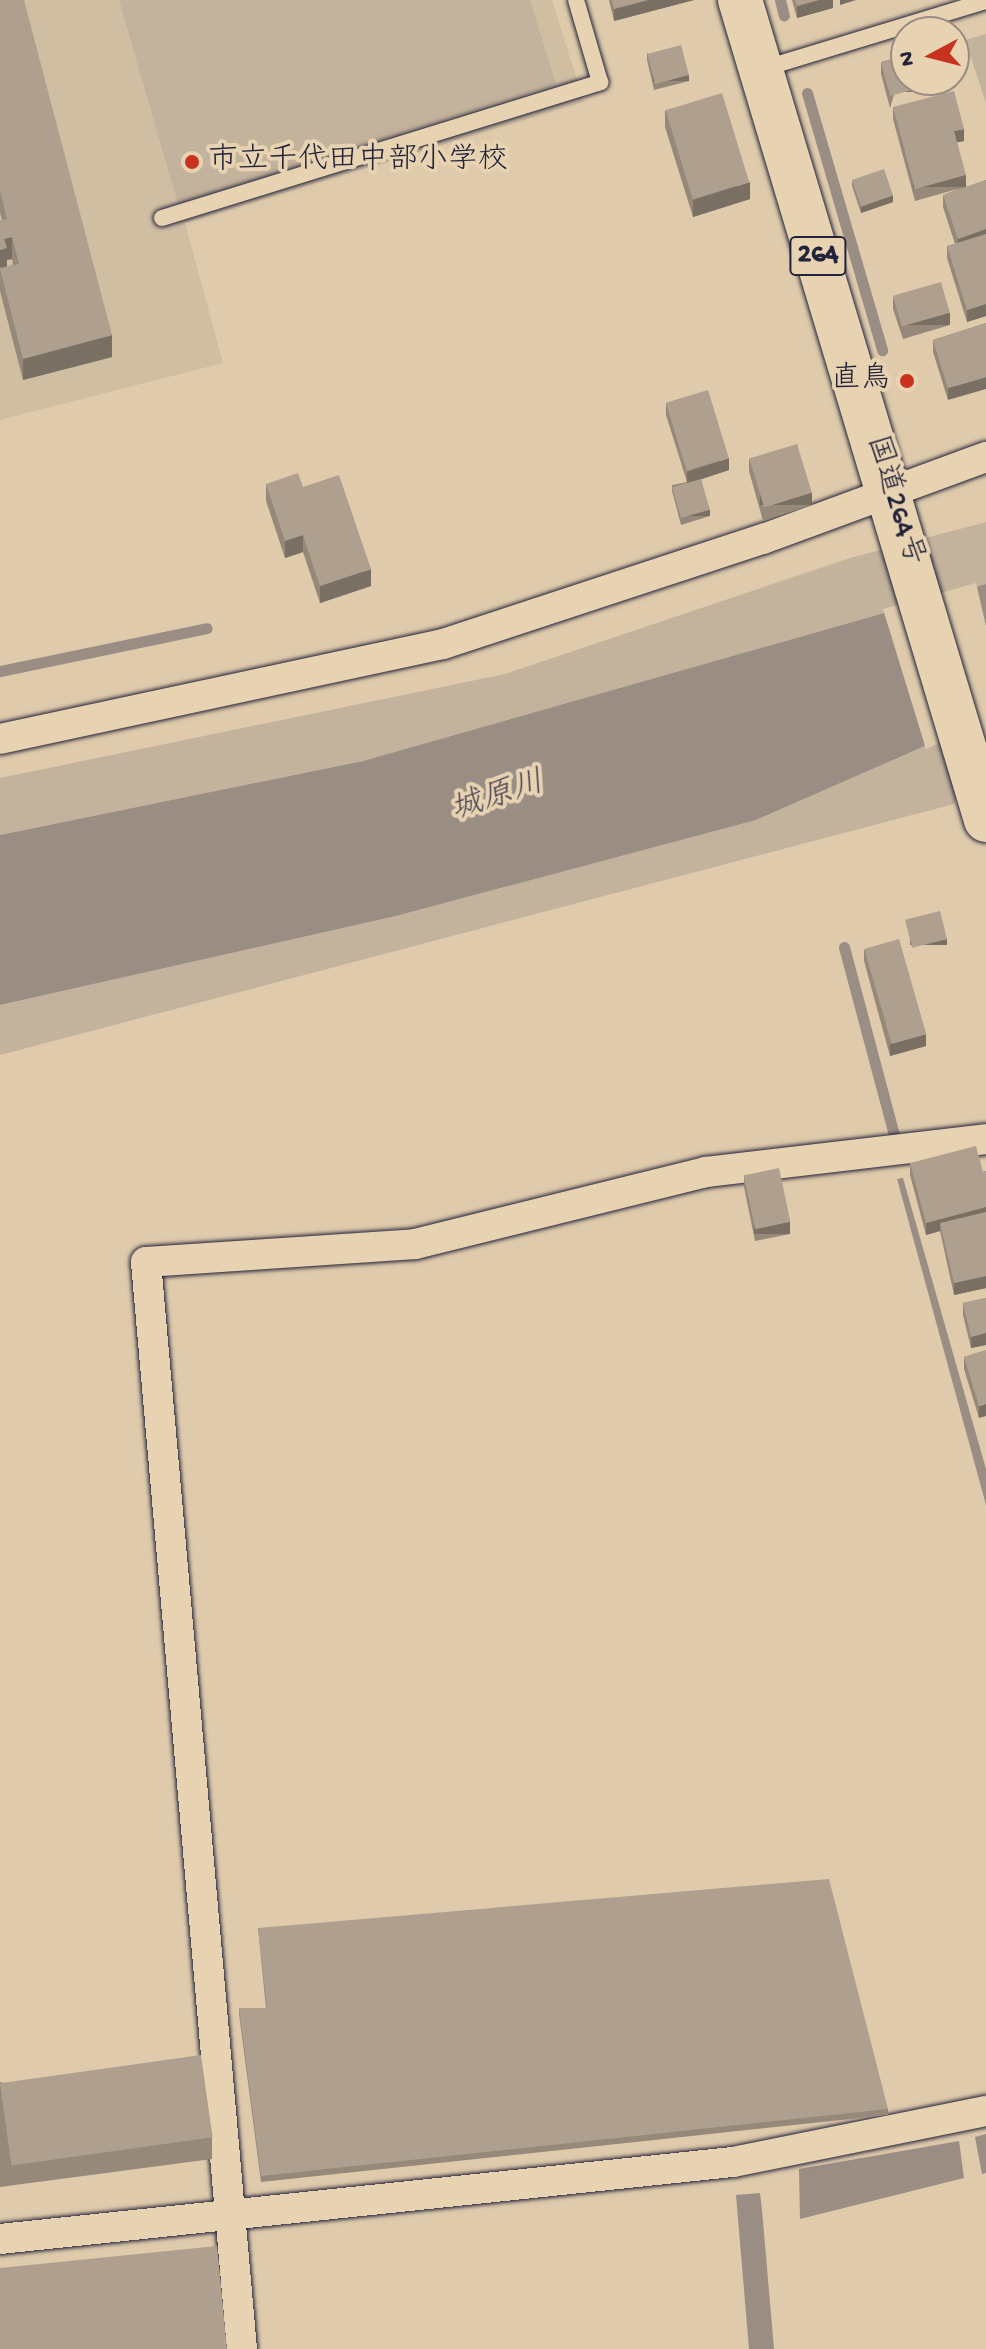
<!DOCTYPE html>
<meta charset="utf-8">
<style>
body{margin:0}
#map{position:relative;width:986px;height:2349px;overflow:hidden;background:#dfcbac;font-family:"Gochi Hand","Klee One",sans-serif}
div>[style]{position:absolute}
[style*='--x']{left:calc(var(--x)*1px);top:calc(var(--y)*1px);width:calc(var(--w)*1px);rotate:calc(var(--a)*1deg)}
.built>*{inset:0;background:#d0bea3}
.green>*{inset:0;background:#c3b29c}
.water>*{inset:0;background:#9a8d83}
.pier>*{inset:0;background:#dfcbac}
.stream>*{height:11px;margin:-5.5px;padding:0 5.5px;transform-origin:5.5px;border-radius:5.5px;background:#9a8d83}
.roads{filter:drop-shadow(0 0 2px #22223b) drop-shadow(0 0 2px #22223b)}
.lane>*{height:16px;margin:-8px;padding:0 8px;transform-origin:8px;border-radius:8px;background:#e7d2b1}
.street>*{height:30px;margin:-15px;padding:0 15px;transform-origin:15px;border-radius:15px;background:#e7d2b1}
.highway>*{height:44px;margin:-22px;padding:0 22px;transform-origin:22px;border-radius:22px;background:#e7d2b1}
.wall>*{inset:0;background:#96897a}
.shaded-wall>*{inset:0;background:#7a6f63;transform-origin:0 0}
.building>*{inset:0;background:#ae9f8e;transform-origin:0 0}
.dots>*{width:22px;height:22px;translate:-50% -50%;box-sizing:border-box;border:4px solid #e7d2b1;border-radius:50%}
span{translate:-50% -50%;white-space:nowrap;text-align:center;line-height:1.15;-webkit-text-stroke:8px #e7d2b1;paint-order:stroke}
.shield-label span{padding:2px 6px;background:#e7d2b1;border:2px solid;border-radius:6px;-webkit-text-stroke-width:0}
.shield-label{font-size:28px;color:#22223b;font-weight:700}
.poi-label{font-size:30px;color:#22223b}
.left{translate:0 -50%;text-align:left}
.right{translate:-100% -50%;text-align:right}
.street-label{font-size:30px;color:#22223b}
.water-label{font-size:32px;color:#464251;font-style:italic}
.north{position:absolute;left:890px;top:16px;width:80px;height:80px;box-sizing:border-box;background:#e7d2b1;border:2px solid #988c82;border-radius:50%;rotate:263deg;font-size:22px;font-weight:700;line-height:32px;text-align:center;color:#22223b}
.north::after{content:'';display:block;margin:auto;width:28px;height:36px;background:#c8321e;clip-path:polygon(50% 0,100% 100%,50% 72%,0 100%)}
</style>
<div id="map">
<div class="built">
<div style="clip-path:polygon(0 0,552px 0,584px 102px,185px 223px,223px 363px,0 420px)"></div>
</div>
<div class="green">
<div style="clip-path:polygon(119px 0,530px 0,556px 84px,178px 204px)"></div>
<div style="clip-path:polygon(986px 34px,986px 103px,965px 40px)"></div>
<div style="clip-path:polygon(986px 522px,986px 584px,363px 761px,0 835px,0 778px,505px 674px,850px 558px)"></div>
<div style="clip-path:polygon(977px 721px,954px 804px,0 1055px,0 1005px,396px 916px,756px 820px)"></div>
</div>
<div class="water">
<div style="clip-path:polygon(986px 584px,986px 719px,756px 820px,396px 916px,0 1005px,0 835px,363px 761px)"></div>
<div style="clip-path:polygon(903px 1178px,986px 1469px,986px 1505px,897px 1179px)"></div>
<div style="clip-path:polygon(986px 2134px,986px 2173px,982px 2174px,975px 2137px)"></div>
<div style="clip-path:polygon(959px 2141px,964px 2178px,800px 2219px,799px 2169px)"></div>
<div style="clip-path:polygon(760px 2193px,762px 2210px,774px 2349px,749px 2349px,736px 2195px)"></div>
</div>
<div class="pier">
<div style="clip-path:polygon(976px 583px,986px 626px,986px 723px,926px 749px,883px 609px)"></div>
</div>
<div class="stream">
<div style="--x:780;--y:0;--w:16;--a:76"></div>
<div style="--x:807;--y:93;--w:268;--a:73.7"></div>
<div style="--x:0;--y:671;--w:211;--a:-11.7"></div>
<div style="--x:844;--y:947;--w:195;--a:75.1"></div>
</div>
<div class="roads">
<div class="lane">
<div style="--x:762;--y:69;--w:234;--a:-16.9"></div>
<div style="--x:162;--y:218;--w:459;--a:-17.2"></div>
<div style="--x:600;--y:82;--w:85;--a:-106.3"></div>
</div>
<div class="street">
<div style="--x:0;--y:739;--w:453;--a:-12.1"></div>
<div style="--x:443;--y:644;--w:337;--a:-18.2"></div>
<div style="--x:763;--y:539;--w:238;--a:-20.2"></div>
<div style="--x:0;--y:2239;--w:737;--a:-6"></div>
<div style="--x:733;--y:2162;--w:258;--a:-11.4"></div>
<div style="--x:242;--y:2349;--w:1091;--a:-95.05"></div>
<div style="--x:146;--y:1262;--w:270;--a:-3.8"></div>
<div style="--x:415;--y:1244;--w:300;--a:-13.9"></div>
<div style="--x:706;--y:1172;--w:282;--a:-6.7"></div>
</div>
<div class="highway">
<div style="--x:740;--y:0;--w:856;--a:73.3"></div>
</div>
</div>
<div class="wall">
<div style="clip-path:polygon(evenodd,0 0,112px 357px,23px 380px,0 291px,0 220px,2px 220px,0 213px,0 0,12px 259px,13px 265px,7px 267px,7px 260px,12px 259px)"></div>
<div style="clip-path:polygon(609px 0,694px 0,614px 21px)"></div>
<div style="clip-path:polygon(792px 0,833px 0,833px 8px,797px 18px)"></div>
<div style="clip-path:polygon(647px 53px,689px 81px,654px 90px,647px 60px)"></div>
<div style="clip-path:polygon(906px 55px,890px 108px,881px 74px,881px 62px)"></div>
<div style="clip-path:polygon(893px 107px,964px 141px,957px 142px,966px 187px,986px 180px,986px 316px,967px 322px,947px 258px,947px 246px,955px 244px,943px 207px,943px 195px,961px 188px,915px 201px,893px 119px)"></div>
<div style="clip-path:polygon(665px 110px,750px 199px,693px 217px,665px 127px)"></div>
<div style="clip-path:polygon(852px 180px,893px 202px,861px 213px,852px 186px)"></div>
<div style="clip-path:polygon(893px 297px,950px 325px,903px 339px,893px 309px)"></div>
<div style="clip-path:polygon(986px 323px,948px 400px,933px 352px,933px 340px)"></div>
<div style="clip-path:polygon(666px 403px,729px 470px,701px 479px,710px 516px,681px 525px,672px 491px,672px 485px,687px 482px,666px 415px)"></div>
<div style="clip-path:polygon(749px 459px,812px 505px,763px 521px,749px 471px)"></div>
<div style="clip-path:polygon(266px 484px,303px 487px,371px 586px,320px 603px,303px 552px,285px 558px,266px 501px)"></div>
<div style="clip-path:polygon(864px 949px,926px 1046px,890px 1056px,864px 961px)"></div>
<div style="clip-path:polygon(910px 1163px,983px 1172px,986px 1171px,986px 1288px,954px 1295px,940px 1231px,926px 1235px,910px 1175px)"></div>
<div style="clip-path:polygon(744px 1175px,790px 1234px,755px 1241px,744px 1187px)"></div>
<div style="clip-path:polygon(986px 1298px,986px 1345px,971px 1348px,963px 1315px,963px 1303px)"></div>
<div style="clip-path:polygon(986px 1350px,979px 1418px,964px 1369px,964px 1357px)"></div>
<div style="clip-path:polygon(258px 1928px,888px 2109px,888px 2115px,261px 2182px,239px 2014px,239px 2008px,266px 2008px)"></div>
<div style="clip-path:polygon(0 2082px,212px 2137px,212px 2159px,0 2187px)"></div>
</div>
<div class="shaded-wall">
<div style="clip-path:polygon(648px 0,694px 0,614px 21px,614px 9px)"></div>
<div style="clip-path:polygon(819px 0,833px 0,833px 8px,797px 18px,797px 6px)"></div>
<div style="clip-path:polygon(840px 0,856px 0,840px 5px)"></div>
<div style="left:689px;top:75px;width:6px;height:36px;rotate:90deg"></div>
<div style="left:949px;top:80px;width:12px;height:61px;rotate:90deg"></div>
<div style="clip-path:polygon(964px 129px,964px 141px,954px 143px,954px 131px)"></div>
<div style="left:966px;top:175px;width:12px;height:53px;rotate:90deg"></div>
<div style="clip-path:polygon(750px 182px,750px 199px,693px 217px,693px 200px)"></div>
<div style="clip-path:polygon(893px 195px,893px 202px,861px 213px,861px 207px)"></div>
<div style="clip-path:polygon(986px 229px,986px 241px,958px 251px,958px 239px)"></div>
<div style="clip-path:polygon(12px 237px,12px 259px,7px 260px,7px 269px,0 271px,0 250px,4px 239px)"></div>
<div style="clip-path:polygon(986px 304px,986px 316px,967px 322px,967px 310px)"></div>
<div style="left:950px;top:313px;width:12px;height:49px;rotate:90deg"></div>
<div style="clip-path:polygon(112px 335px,112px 357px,23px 380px,23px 359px)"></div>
<div style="clip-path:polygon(986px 377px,986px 389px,948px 400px,948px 388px)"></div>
<div style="clip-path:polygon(729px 458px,729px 470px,687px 484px,687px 472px)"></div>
<div style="left:812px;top:493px;width:12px;height:52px;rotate:90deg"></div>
<div style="left:710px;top:510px;width:6px;height:30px;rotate:90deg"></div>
<div style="clip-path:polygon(303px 535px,303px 552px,285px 558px,285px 541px)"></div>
<div style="clip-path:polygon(371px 569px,371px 586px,320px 603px,320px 586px)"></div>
<div style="left:947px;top:939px;width:6px;height:37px;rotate:90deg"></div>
<div style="clip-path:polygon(926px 1034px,926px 1046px,890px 1056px,890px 1044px)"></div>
<div style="clip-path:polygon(986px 1207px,986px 1219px,940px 1223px,940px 1231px,926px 1235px,926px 1223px)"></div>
<div style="left:790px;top:1222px;width:12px;height:36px;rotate:90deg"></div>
<div style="clip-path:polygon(986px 1276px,986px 1288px,954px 1295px,954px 1283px)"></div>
<div style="clip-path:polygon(986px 1333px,986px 1345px,971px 1348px,971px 1337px)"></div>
<div style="clip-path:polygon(986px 1404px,986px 1416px,979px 1418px,979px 1406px)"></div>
</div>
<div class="building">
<div style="clip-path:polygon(0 0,24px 0,112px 335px,23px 359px,0 269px,0 268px,19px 264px,12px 237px,4px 239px,7px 248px,0 250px,0 220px,7px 219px,0 191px)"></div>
<div style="clip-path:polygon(612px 0,648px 0,614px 9px)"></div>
<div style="clip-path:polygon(795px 0,819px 0,797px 6px)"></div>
<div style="left:681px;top:45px;width:31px;height:35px;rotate:75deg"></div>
<div style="clip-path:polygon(906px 55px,906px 80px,949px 80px,890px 96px,881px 62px)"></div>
<div style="clip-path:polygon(954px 91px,964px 129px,954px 131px,966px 175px,915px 189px,893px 107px)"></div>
<div style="left:722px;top:93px;width:93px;height:59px;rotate:73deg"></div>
<div style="left:884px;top:169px;width:28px;height:34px;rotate:71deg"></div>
<div style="clip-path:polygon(986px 180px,986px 229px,958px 239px,943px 195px)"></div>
<div style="clip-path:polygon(986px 234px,986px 304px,967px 310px,947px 246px)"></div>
<div style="left:941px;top:282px;width:32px;height:50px;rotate:74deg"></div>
<div style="clip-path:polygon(986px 323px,986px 377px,948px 388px,933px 340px)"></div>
<div style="left:708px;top:390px;width:71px;height:44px;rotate:73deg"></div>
<div style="left:797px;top:444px;width:51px;height:50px;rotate:73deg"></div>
<div style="clip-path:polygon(298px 473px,303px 487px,339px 475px,371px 569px,320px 586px,303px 535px,285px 541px,266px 484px)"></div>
<div style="left:701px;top:479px;width:32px;height:30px;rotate:74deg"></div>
<div style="left:940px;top:911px;width:29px;height:36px;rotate:76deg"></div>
<div style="left:899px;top:939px;width:99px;height:36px;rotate:74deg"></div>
<div style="clip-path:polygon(976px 1146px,983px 1172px,986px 1171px,986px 1207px,926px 1223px,910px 1163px)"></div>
<div style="left:779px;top:1168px;width:55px;height:36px;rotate:78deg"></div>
<div style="clip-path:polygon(986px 1212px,986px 1276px,954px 1283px,940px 1223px)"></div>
<div style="clip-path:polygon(986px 1298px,986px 1333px,971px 1337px,963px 1303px)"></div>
<div style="clip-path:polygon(986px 1350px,986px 1404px,979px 1406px,964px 1357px)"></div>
<div style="clip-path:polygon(829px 1879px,888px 2109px,261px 2176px,239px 2008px,267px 2008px,258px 1928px)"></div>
<div style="left:201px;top:2055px;width:83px;height:203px;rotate:82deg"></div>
<div style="clip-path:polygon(217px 2246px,227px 2349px,0 2349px,0 2268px)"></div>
</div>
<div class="dots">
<div style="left:192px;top:162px;background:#c8321e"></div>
<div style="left:907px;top:381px;background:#c8321e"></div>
</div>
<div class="shield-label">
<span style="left:818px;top:256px">264</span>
</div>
<div class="poi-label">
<span class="left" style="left:208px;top:162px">市立千代田中部小学校</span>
<span class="right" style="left:891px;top:381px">直鳥</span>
</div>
<div class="street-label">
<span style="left:893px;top:501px;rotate:73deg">国道264号</span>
</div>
<div class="water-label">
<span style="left:498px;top:798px;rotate:-18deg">城原川</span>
</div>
<div class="north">N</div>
</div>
